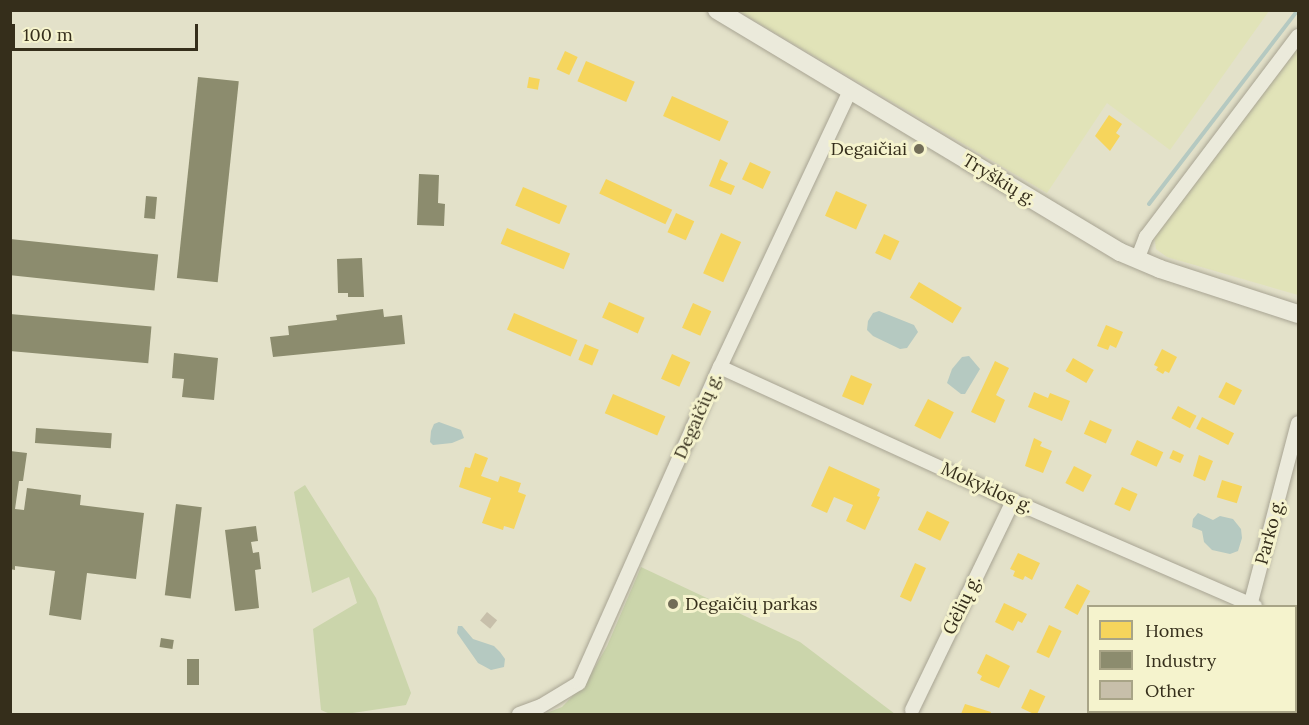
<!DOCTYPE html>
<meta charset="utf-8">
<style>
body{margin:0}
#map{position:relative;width:1309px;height:725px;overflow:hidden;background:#e3e1c9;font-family:Lora,serif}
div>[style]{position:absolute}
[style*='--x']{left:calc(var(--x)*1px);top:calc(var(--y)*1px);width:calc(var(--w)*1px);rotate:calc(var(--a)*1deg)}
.farmland>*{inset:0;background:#e1e3b8}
.green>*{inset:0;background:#cbd5ab}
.water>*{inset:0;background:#b5c9c1}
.homes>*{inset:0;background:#f6d55c;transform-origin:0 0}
.industry>*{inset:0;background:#8c8c6e;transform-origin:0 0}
.stream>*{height:4px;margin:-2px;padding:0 2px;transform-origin:2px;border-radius:2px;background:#b5c9c1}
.building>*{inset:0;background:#c7bfaa;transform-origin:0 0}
.roads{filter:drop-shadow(0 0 2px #a8a493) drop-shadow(0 0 2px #a8a493)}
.street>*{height:14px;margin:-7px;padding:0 7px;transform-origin:7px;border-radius:7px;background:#ebeadb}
.secondary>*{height:18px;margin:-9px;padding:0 9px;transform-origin:9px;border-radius:9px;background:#ebeadb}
.dots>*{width:16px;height:16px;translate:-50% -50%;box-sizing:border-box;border:3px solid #f5f3cd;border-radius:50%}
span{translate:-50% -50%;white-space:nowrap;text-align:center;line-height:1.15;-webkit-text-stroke:6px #f5f3cd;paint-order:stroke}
.poi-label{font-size:18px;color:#352e1b}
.right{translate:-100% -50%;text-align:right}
.left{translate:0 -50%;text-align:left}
.street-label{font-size:18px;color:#352e1b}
.frame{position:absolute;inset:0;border:12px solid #352e1b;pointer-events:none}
.legend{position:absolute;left:1087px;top:605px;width:210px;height:108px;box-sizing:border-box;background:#f5f3cd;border:2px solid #a8a486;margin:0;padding:8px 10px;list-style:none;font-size:18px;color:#352e1b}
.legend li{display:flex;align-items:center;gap:12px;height:30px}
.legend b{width:30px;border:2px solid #a8a486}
.scale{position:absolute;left:12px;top:24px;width:186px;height:27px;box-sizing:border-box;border:3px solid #352e1b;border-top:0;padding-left:8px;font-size:18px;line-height:21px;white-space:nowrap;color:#352e1b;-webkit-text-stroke:4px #f5f3cd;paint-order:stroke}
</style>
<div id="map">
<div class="farmland">
<div style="clip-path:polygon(738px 11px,1269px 11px,1170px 150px,1107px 103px,1047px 193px)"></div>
<div style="clip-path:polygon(1298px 36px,1298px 295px,1167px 257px,1156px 249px,1153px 228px)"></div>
</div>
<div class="green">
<div style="clip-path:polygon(305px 485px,376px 598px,411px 693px,406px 705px,346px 714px,330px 714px,321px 710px,313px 629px,357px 603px,349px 577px,312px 593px,294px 492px)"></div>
<div style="clip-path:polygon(641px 567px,800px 642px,895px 714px,544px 714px,562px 707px,587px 681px,607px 646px)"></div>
</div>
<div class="water">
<div style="clip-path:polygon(879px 311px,914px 325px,918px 332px,907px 348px,900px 349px,873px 336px,867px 330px,868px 321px,873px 313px)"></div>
<div style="clip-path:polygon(969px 356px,980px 369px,965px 394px,961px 394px,947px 383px,952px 369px,962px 357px)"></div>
<div style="clip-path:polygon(439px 422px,461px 430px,464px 438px,452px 443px,433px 445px,430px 442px,431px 431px,434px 424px)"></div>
<div style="clip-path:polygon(1198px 513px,1213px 520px,1220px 516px,1233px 519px,1241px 529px,1242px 538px,1238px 551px,1230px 554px,1212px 550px,1204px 542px,1202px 531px,1192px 527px,1193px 519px)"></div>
<div style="clip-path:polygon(458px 626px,462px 626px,473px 639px,494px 646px,500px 652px,505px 659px,504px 667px,491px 670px,478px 663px,457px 633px)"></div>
</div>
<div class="homes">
<div style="left:565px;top:51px;width:14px;height:20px;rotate:25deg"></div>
<div style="left:586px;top:61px;width:53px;height:22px;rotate:23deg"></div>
<div style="left:529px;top:77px;width:11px;height:11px;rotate:10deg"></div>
<div style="left:672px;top:96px;width:62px;height:22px;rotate:24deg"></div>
<div style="clip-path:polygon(1109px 115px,1122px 124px,1116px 133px,1120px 136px,1110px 151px,1095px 136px)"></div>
<div style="clip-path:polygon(720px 159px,728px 163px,720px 180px,735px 186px,731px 195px,709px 186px)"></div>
<div style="left:750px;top:162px;width:23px;height:19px;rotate:25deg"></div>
<div style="left:606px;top:179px;width:73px;height:16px;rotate:25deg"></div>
<div style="left:523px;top:187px;width:48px;height:20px;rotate:23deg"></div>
<div style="left:836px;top:191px;width:34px;height:27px;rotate:24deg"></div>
<div style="left:676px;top:213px;width:20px;height:21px;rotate:24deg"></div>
<div style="left:507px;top:228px;width:68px;height:17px;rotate:22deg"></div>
<div style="left:721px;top:233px;width:22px;height:44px;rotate:24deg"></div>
<div style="left:884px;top:234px;width:17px;height:21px;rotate:25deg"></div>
<div style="left:919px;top:282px;width:50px;height:18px;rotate:31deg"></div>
<div style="left:609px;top:302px;width:39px;height:17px;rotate:24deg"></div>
<div style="left:693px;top:303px;width:20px;height:27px;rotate:24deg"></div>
<div style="left:514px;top:313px;width:69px;height:18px;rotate:23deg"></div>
<div style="clip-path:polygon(1106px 325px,1123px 332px,1116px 348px,1110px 345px,1108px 350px,1097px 346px)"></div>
<div style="left:585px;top:344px;width:15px;height:17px;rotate:23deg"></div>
<div style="clip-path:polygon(1162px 349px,1177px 357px,1169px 373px,1165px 371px,1163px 374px,1156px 370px,1158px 367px,1154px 365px)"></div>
<div style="left:672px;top:354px;width:20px;height:27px;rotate:24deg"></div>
<div style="left:1073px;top:358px;width:24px;height:15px;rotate:30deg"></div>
<div style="clip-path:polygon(995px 361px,1009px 368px,996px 395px,1005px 400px,995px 423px,971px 412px)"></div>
<div style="left:851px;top:375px;width:23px;height:23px;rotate:23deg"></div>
<div style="left:1226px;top:382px;width:18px;height:17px;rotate:27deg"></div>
<div style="clip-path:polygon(1034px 392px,1048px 398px,1050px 393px,1070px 401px,1062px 421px,1028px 407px)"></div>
<div style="left:613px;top:394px;width:57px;height:21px;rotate:23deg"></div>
<div style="left:928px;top:399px;width:29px;height:30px;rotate:27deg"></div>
<div style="left:1178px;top:406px;width:21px;height:14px;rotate:28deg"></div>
<div style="left:1202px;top:417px;width:36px;height:13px;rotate:27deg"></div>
<div style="left:1090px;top:420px;width:24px;height:15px;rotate:24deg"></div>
<div style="clip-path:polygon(1034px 438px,1042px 442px,1040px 446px,1052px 451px,1043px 473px,1025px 466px)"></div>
<div style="left:1137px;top:440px;width:29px;height:16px;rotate:25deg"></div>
<div style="left:1173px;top:450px;width:12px;height:9px;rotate:24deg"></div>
<div style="clip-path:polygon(475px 453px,488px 458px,481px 476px,498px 482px,500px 476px,521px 483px,518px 492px,526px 495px,514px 529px,504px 526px,503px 530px,482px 523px,491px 498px,459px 487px,465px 467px,470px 468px)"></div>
<div style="clip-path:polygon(1199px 455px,1213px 461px,1205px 481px,1193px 476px)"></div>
<div style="clip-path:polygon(829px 466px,880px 489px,877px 496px,880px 497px,865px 530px,846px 521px,853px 505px,834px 497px,827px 513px,811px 506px)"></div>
<div style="left:1074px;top:466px;width:20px;height:19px;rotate:27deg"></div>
<div style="left:1222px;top:480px;width:21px;height:18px;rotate:17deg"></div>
<div style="left:1122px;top:487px;width:17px;height:19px;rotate:24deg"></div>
<div style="left:927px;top:511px;width:25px;height:21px;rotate:26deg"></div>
<div style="clip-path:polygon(1018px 553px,1040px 563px,1032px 580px,1025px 576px,1023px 580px,1013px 576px,1015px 571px,1010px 569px)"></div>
<div style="left:915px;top:563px;width:12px;height:37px;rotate:24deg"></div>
<div style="left:1077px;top:584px;width:15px;height:27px;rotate:28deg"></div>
<div style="clip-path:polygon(1004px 603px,1027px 614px,1022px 623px,1018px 621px,1013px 631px,995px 622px)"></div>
<div style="left:1049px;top:625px;width:14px;height:30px;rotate:25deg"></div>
<div style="clip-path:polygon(986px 654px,1010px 666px,999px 688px,980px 680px,982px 676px,977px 673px)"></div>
<div style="left:1030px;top:689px;width:17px;height:21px;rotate:25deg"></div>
<div style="clip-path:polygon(965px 704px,991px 712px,990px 714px,961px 714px)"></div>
</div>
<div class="industry">
<div style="left:198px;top:77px;width:41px;height:202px;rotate:6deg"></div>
<div style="clip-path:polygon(419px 174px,439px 175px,438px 203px,445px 204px,444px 226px,417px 225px)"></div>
<div style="left:146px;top:196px;width:11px;height:22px;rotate:5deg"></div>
<div style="left:10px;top:239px;width:149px;height:36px;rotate:6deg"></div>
<div style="clip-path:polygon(362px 258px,364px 297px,348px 297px,348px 293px,338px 293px,337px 259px)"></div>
<div style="clip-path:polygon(383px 309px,384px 317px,402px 315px,405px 344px,273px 357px,270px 337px,289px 335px,288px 326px,337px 320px,336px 315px)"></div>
<div style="left:10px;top:314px;width:142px;height:37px;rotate:5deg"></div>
<div style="clip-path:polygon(174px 353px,218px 358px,214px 400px,182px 397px,184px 379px,172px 378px)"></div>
<div style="left:36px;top:428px;width:76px;height:15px;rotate:4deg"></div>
<div style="clip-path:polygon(10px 451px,27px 453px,23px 481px,19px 481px,15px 509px,24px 510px,27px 488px,81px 495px,80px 505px,144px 513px,136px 579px,87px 573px,81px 620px,49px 615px,55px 571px,15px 566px,15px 570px,10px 569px)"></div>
<div style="left:176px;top:504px;width:26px;height:92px;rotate:7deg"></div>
<div style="clip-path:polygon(256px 526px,258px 541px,251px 542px,253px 553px,259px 552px,261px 569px,255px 570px,259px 608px,235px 611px,225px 530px)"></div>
<div style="left:161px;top:638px;width:13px;height:9px;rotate:9deg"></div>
<div style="left:187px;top:659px;width:12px;height:26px"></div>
</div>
<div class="stream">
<div style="--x:1149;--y:204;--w:245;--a:-52.5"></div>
</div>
<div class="building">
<div style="left:487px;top:612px;width:13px;height:11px;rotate:39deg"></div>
</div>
<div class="roads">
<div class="street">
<div style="--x:1137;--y:260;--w:25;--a:-69"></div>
<div style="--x:1146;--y:237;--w:252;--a:-52.9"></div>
<div style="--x:720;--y:367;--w:322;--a:24.6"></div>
<div style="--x:1013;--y:501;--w:264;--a:23.5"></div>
<div style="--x:1250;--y:606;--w:189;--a:-75.3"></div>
<div style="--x:1296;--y:618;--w:2;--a:27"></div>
<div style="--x:912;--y:710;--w:232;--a:-64.2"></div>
<div style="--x:519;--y:714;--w:23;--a:-20"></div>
<div style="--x:541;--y:706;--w:44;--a:-31.2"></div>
<div style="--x:579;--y:683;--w:346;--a:-66"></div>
<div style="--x:720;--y:367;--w:305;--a:-64.8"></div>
<div style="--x:1223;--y:714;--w:2;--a:-63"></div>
</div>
<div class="secondary">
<div style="--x:717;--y:10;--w:470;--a:31"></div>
<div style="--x:1120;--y:252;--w:43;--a:23"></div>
<div style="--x:1160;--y:269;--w:145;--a:18.1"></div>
</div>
</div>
<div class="dots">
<div style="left:919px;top:149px;background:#726d58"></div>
<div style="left:673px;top:604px;background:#726d58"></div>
</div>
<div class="poi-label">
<span class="right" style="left:907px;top:149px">Degaičiai</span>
<span class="left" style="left:685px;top:604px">Degaičių parkas</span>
</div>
<div class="street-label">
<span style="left:999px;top:180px;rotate:31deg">Tryškių g.</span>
<span style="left:698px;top:416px;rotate:-66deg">Degaičių g.</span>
<span style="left:987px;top:488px;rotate:24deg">Mokyklos g.</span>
<span style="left:1270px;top:532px;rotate:-75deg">Parko g.</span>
<span style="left:962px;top:605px;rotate:-64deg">Gėlių g.</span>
</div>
<div class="frame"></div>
<ul class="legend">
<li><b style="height:16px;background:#f6d55c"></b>Homes</li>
<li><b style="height:16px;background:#8c8c6e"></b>Industry</li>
<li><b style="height:16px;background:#c7bfaa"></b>Other</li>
</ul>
<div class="scale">100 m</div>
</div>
